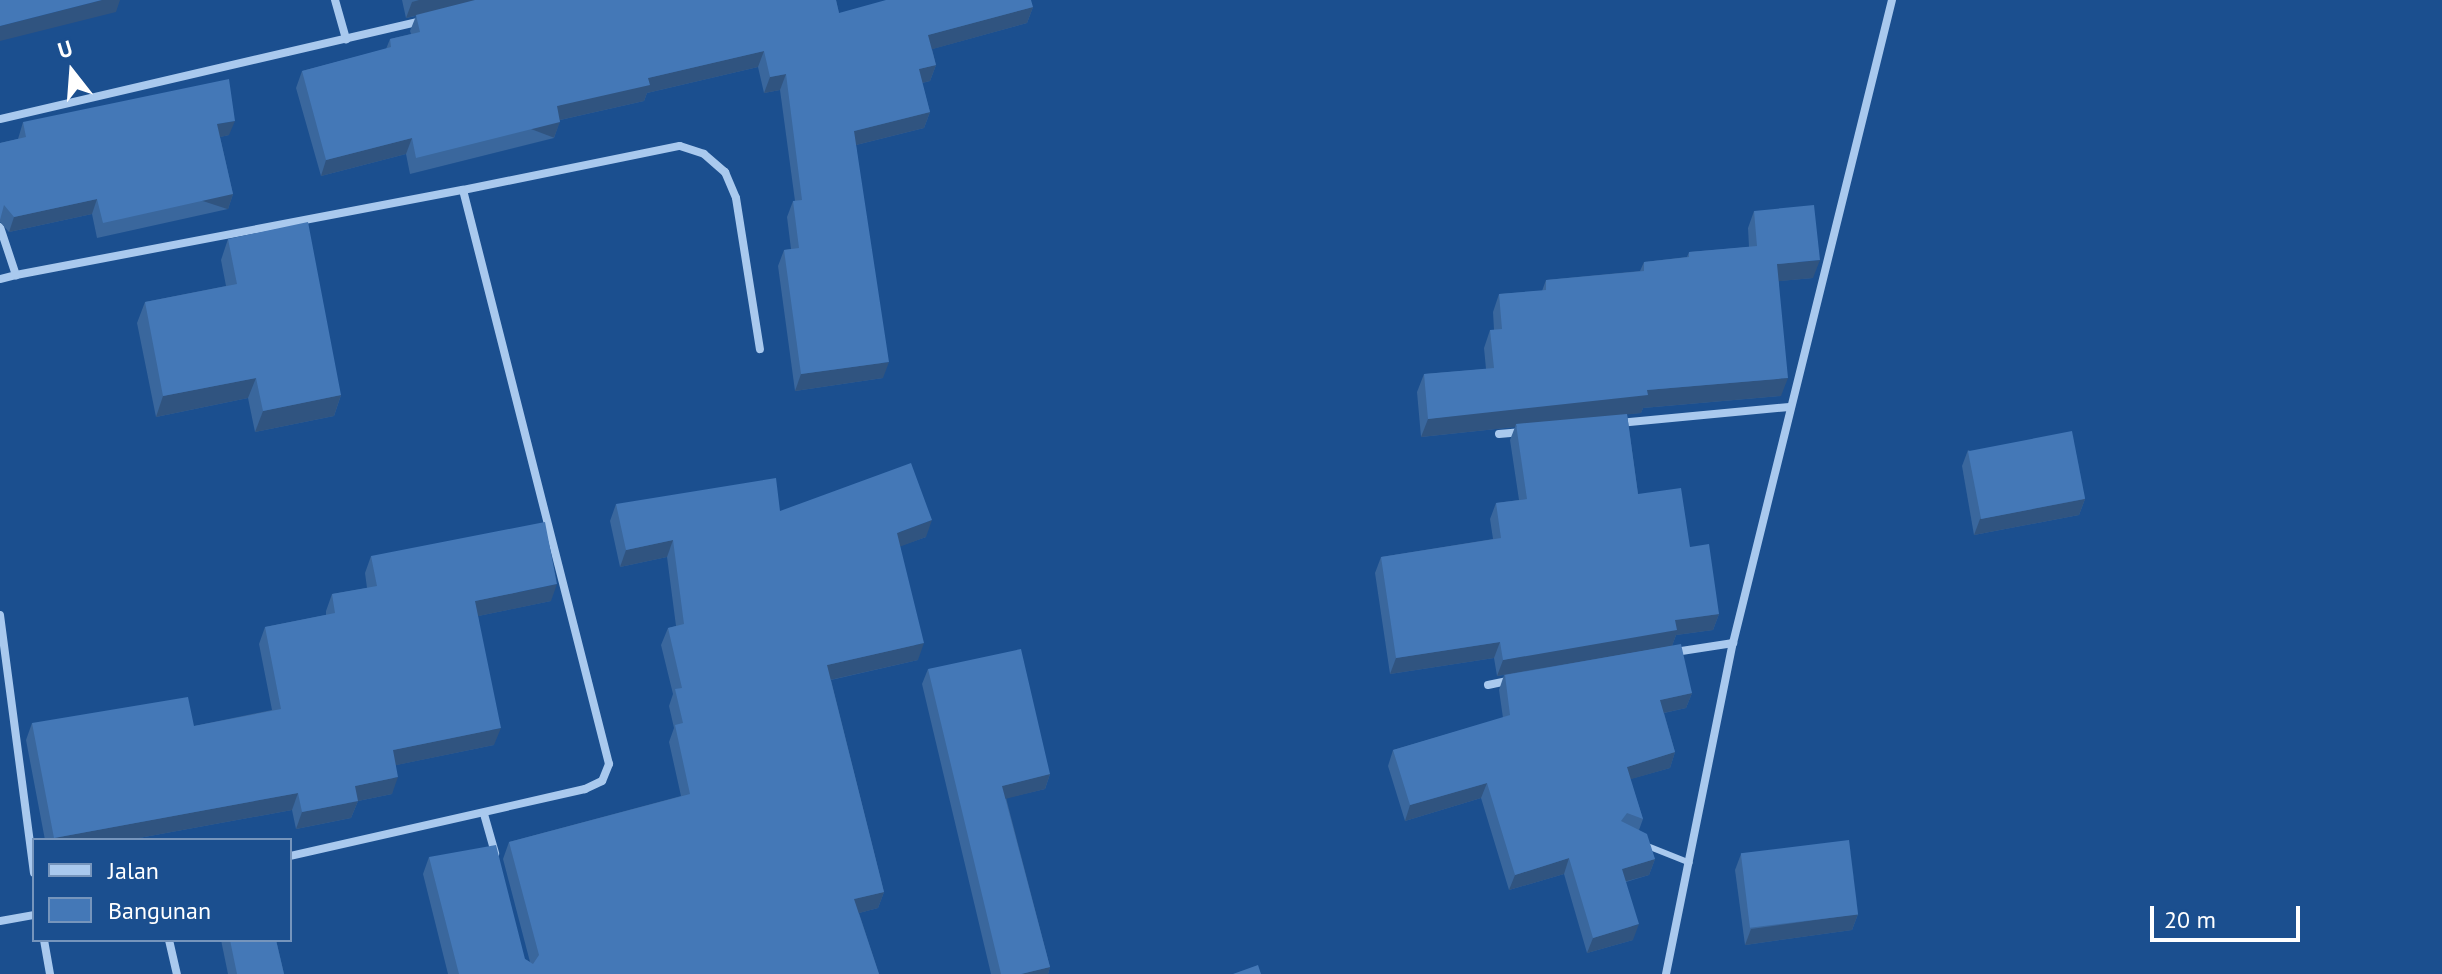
<!DOCTYPE html>
<style>
body{margin:0}
#map{position:relative;width:2442px;height:974px;overflow:hidden;background:#1b4f8f;font-family:"PT Sans",sans-serif}
div>[style]{position:absolute}
[style*='--x']{left:calc(var(--x)*1px);top:calc(var(--y)*1px);width:calc(var(--w)*1px);rotate:calc(var(--a)*1deg)}
.service>*{height:6px;margin:-3px;padding:0 3px;transform-origin:3px;border-radius:3px;background:#a9c9ee}
.minor>*{height:8px;margin:-4px;padding:0 4px;transform-origin:4px;border-radius:4px;background:#a9c9ee}
.wall>*{inset:0;background:#3a679d}
.shaded-wall>*{inset:0;background:#305480;transform-origin:0 0}
.building>*{inset:0;background:#4478b7;transform-origin:0 0}
span{translate:-50% -50%;white-space:nowrap;text-align:center;line-height:1.15;-webkit-text-stroke:6px #1b4f8f;paint-order:stroke}
.legend{position:absolute;left:32px;top:838px;width:260px;height:104px;box-sizing:border-box;background:#1b4f8f;border:2px solid #7695bc;margin:0;padding:10px 14px;list-style:none;font-size:24px;color:#fff}
.legend li{display:flex;align-items:center;gap:16px;height:40px}
.legend b{width:40px;border:2px solid #7695bc}
.north{position:absolute;left:32px;top:32px;width:80px;height:80px;-webkit-text-stroke:6px #1b4f8f;paint-order:stroke;rotate:343deg;font-size:22px;font-weight:700;line-height:32px;text-align:center;color:#fff}
.north::after{content:'';display:block;margin:auto;width:28px;height:36px;background:#fff;clip-path:polygon(50% 0,100% 100%,50% 72%,0 100%)}
.scale{position:absolute;left:2150px;top:906px;width:150px;height:36px;box-sizing:border-box;border:4px solid #fff;border-top:0;padding-left:10px;font-size:24px;line-height:28px;white-space:nowrap;color:#fff;-webkit-text-stroke:6px #1b4f8f;paint-order:stroke}
</style>
<div id="map">
<div class="service">
<div style="--x:1645;--y:845;--w:48;--a:21.8"></div>
</div>
<div class="minor">
<div style="--x:335;--y:0;--w:41;--a:74.2"></div>
<div style="--x:0;--y:119;--w:431;--a:-13.1"></div>
<div style="--x:463;--y:190;--w:221;--a:-11.5"></div>
<div style="--x:680;--y:146;--w:25;--a:18"></div>
<div style="--x:704;--y:154;--w:28;--a:41"></div>
<div style="--x:725;--y:172;--w:28;--a:67"></div>
<div style="--x:736;--y:198;--w:153;--a:81"></div>
<div style="--x:0;--y:227;--w:51;--a:71.6"></div>
<div style="--x:16;--y:275;--w:455;--a:-10.8"></div>
<div style="--x:463;--y:190;--w:592;--a:75.73"></div>
<div style="--x:609;--y:764;--w:18;--a:112"></div>
<div style="--x:602;--y:781;--w:19;--a:155"></div>
<div style="--x:585;--y:789;--w:303;--a:167.2"></div>
<div style="--x:0;--y:279;--w:16;--a:-14"></div>
<div style="--x:1619;--y:423;--w:171;--a:-5.4"></div>
<div style="--x:1499;--y:434;--w:23;--a:-5"></div>
<div style="--x:0;--y:615;--w:260;--a:82.5"></div>
<div style="--x:1675;--y:652;--w:59;--a:-8.8"></div>
<div style="--x:1488;--y:685;--w:25;--a:-12"></div>
<div style="--x:484;--y:814;--w:41;--a:74.2"></div>
<div style="--x:0;--y:921;--w:35;--a:-10"></div>
<div style="--x:44;--y:940;--w:35;--a:80"></div>
<div style="--x:169;--y:940;--w:35;--a:77"></div>
<div style="--x:1666;--y:974;--w:338;--a:-78.6"></div>
<div style="--x:1733;--y:643;--w:662;--a:-76.11"></div>
</div>
<div class="wall">
<div style="clip-path:polygon(402px 0,836px 0,839px 13px,1033px 7px,1027px 23px,932px 49px,936px 65px,930px 81px,922px 83px,930px 112px,924px 128px,856px 145px,883px 378px,795px 391px,778px 266px,784px 250px,791px 249px,787px 217px,793px 201px,795px 201px,780px 90px,764px 93px,758px 67px,647px 93px,644px 101px,560px 120px,554px 138px,410px 174px,406px 154px,321px 176px,296px 88px,302px 71px,386px 49px,390px 39px,411px 34px,410px 31px,416px 16px,406px 18px)"></div>
<div style="clip-path:polygon(23px 122px,229px 135px,220px 137px,233px 194px,228px 209px,97px 238px,92px 214px,9px 232px,0 222px,0 143px,18px 139px)"></div>
<div style="clip-path:polygon(1754px 211px,1813px 278px,1779px 281px,1781px 396px,1643px 408px,1641px 413px,1627px 414px,1638px 494px,1690px 547px,1719px 614px,1713px 630px,1676px 635px,1672px 646px,1692px 693px,1686px 708px,1664px 713px,1675px 752px,1670px 768px,1630px 779px,1643px 819px,1639px 830px,1655px 859px,1649px 875px,1626px 882px,1633px 940px,1587px 953px,1564px 874px,1509px 890px,1481px 798px,1405px 821px,1388px 766px,1393px 750px,1503px 718px,1499px 690px,1504px 675px,1497px 676px,1494px 658px,1390px 674px,1375px 573px,1381px 557px,1493px 539px,1490px 519px,1496px 503px,1519px 500px,1510px 440px,1515px 427px,1421px 437px,1417px 392px,1424px 374px,1486px 369px,1484px 348px,1490px 330px,1494px 330px,1493px 312px,1499px 294px,1542px 291px,1546px 280px,1640px 271px,1644px 262px,1687px 257px,1689px 252px,1749px 247px,1748px 228px)"></div>
<div style="clip-path:polygon(228px 239px,341px 395px,334px 416px,255px 432px,248px 398px,156px 417px,137px 323px,145px 302px,226px 286px,221px 260px)"></div>
<div style="clip-path:polygon(1968px 450px,2085px 499px,2079px 515px,1974px 535px,1962px 466px)"></div>
<div style="clip-path:polygon(616px 504px,780px 511px,926px 537px,900px 546px,918px 660px,831px 680px,884px 892px,878px 908px,859px 913px,879px 974px,448px 974px,423px 874px,429px 857px,525px 959px,530px 962px,503px 859px,509px 842px,681px 796px,669px 742px,674px 728px,669px 706px,673px 694px,661px 645px,668px 628px,676px 626px,667px 557px,620px 567px,610px 521px)"></div>
<div style="clip-path:polygon(371px 556px,551px 601px,478px 616px,494px 745px,396px 765px,392px 794px,358px 801px,351px 818px,296px 829px,292px 810px,128px 840px,45px 840px,26px 740px,32px 723px,194px 726px,272px 710px,259px 644px,265px 627px,326px 615px,326px 611px,332px 594px,367px 588px,365px 573px)"></div>
<div style="clip-path:polygon(928px 669px,1050px 774px,1045px 789px,1006px 798px,1050px 967px,1048px 974px,991px 974px,922px 684px)"></div>
<div style="clip-path:polygon(1741px 854px,1858px 914px,1852px 930px,1745px 945px,1735px 870px)"></div>
<div style="clip-path:polygon(221px 940px,276px 940px,284px 974px,228px 974px)"></div>
</div>
<div class="shaded-wall">
<div style="clip-path:polygon(102px 0,120px 0,116px 12px,0 41px,0 26px)"></div>
<div style="clip-path:polygon(419px 0,483px 0,406px 18px,412px 2px)"></div>
<div style="clip-path:polygon(1033px 7px,1027px 23px,922px 52px,928px 35px)"></div>
<div style="clip-path:polygon(764px 51px,758px 67px,647px 93px,644px 101px,551px 122px,557px 106px,648px 78px)"></div>
<div style="clip-path:polygon(936px 65px,930px 81px,913px 85px,919px 69px)"></div>
<div style="clip-path:polygon(786px 74px,780px 90px,764px 93px,770px 77px)"></div>
<div style="clip-path:polygon(930px 112px,924px 128px,848px 147px,854px 131px)"></div>
<div style="clip-path:polygon(235px 121px,229px 135px,212px 139px,217px 124px)"></div>
<div style="left:560px;top:122px;width:17px;height:148px;rotate:111deg"></div>
<div style="clip-path:polygon(412px 138px,406px 154px,321px 176px,326px 160px)"></div>
<div style="left:233px;top:194px;width:16px;height:133px;rotate:108deg"></div>
<div style="clip-path:polygon(97px 199px,92px 214px,9px 232px,14px 217px)"></div>
<div style="clip-path:polygon(1820px 260px,1813px 278px,1771px 282px,1777px 264px)"></div>
<div style="clip-path:polygon(889px 362px,883px 378px,795px 391px,801px 374px)"></div>
<div style="clip-path:polygon(256px 378px,248px 398px,156px 417px,163px 396px)"></div>
<div style="clip-path:polygon(1788px 378px,1781px 396px,1643px 408px,1641px 413px,1516px 427px,1516px 424px,1515px 427px,1421px 437px,1428px 419px,1647px 390px)"></div>
<div style="clip-path:polygon(341px 395px,334px 416px,255px 432px,263px 411px)"></div>
<div style="clip-path:polygon(2085px 499px,2079px 515px,1974px 535px,1980px 519px)"></div>
<div style="clip-path:polygon(932px 520px,926px 537px,891px 550px,897px 533px)"></div>
<div style="clip-path:polygon(673px 540px,667px 557px,620px 567px,626px 550px)"></div>
<div style="clip-path:polygon(557px 584px,551px 601px,469px 618px,475px 601px)"></div>
<div style="clip-path:polygon(1719px 614px,1713px 630px,1676px 635px,1672px 646px,1497px 676px,1503px 660px,1675px 620px)"></div>
<div style="clip-path:polygon(1500px 642px,1494px 658px,1390px 674px,1396px 658px)"></div>
<div style="clip-path:polygon(924px 643px,918px 660px,821px 682px,827px 665px)"></div>
<div style="clip-path:polygon(1692px 693px,1686px 708px,1654px 715px,1660px 700px)"></div>
<div style="clip-path:polygon(501px 728px,494px 745px,387px 767px,393px 750px)"></div>
<div style="clip-path:polygon(1675px 752px,1670px 768px,1621px 782px,1627px 767px)"></div>
<div style="clip-path:polygon(1050px 774px,1045px 789px,997px 801px,1002px 786px)"></div>
<div style="clip-path:polygon(398px 777px,392px 794px,348px 803px,355px 786px)"></div>
<div style="clip-path:polygon(1487px 783px,1481px 798px,1405px 821px,1410px 805px)"></div>
<div style="clip-path:polygon(298px 793px,292px 810px,128px 840px,53px 840px,54px 838px)"></div>
<div style="clip-path:polygon(358px 801px,351px 818px,296px 829px,302px 812px)"></div>
<div style="clip-path:polygon(1569px 858px,1564px 874px,1509px 890px,1515px 875px)"></div>
<div style="clip-path:polygon(1655px 859px,1649px 875px,1616px 884px,1622px 869px)"></div>
<div style="clip-path:polygon(884px 892px,878px 908px,848px 916px,854px 899px)"></div>
<div style="clip-path:polygon(1858px 914px,1852px 930px,1745px 945px,1751px 929px)"></div>
<div style="clip-path:polygon(1639px 924px,1633px 940px,1587px 953px,1593px 938px)"></div>
<div style="clip-path:polygon(1050px 967px,1048px 974px,1021px 974px)"></div>
</div>
<div class="building">
<div style="clip-path:polygon(0 0,102px 0,0 26px)"></div>
<div style="clip-path:polygon(475px 0,836px 0,839px 13px,886px 0,1031px 0,1033px 7px,928px 35px,936px 65px,919px 69px,930px 112px,854px 131px,889px 362px,801px 374px,784px 250px,799px 248px,793px 201px,802px 200px,786px 74px,770px 77px,764px 51px,648px 78px,650px 85px,557px 106px,560px 122px,416px 158px,412px 138px,326px 160px,302px 71px,391px 47px,390px 39px,420px 32px,416px 15px)"></div>
<div style="clip-path:polygon(229px 79px,235px 121px,217px 124px,233px 194px,103px 223px,97px 199px,14px 217px,4px 205px,0 220px,0 143px,26px 137px,23px 122px)"></div>
<div style="clip-path:polygon(1814px 205px,1820px 260px,1777px 264px,1788px 378px,1647px 390px,1648px 395px,1428px 419px,1424px 374px,1494px 368px,1490px 330px,1502px 329px,1499px 294px,1546px 290px,1546px 280px,1644px 271px,1644px 262px,1689px 257px,1689px 252px,1757px 246px,1754px 211px)"></div>
<div style="clip-path:polygon(308px 222px,341px 395px,263px 411px,256px 378px,163px 396px,145px 302px,237px 284px,228px 239px)"></div>
<div style="clip-path:polygon(1627px 414px,1638px 494px,1681px 488px,1690px 547px,1709px 544px,1719px 614px,1675px 620px,1677px 630px,1503px 660px,1500px 642px,1396px 658px,1381px 557px,1501px 538px,1496px 503px,1527px 499px,1516px 424px)"></div>
<div style="left:2072px;top:431px;width:69px;height:106px;rotate:79deg"></div>
<div style="clip-path:polygon(911px 463px,932px 520px,897px 533px,924px 643px,827px 665px,884px 892px,854px 899px,879px 974px,459px 974px,429px 857px,496px 845px,525px 959px,533px 964px,539px 955px,509px 842px,690px 794px,675px 725px,683px 723px,675px 689px,682px 688px,668px 628px,684px 624px,673px 540px,626px 550px,616px 504px,776px 478px,780px 511px)"></div>
<div style="clip-path:polygon(545px 522px,557px 584px,475px 601px,501px 728px,393px 750px,398px 777px,355px 786px,358px 801px,302px 812px,298px 793px,54px 838px,32px 723px,188px 697px,194px 726px,281px 709px,265px 627px,335px 613px,332px 594px,377px 586px,371px 556px)"></div>
<div style="clip-path:polygon(1681px 644px,1692px 693px,1660px 700px,1675px 752px,1627px 767px,1643px 819px,1627px 813px,1621px 821px,1647px 834px,1655px 859px,1622px 869px,1639px 924px,1593px 938px,1569px 858px,1515px 875px,1487px 783px,1410px 805px,1393px 750px,1510px 715px,1505px 675px)"></div>
<div style="clip-path:polygon(1021px 649px,1050px 774px,1002px 786px,1050px 967px,1021px 974px,1001px 974px,928px 669px)"></div>
<div style="left:1849px;top:840px;width:75px;height:109px;rotate:83deg"></div>
<div style="clip-path:polygon(230px 940px,276px 940px,284px 974px,237px 974px)"></div>
<div style="clip-path:polygon(1258px 965px,1261px 974px,1233px 974px)"></div>
</div>
<ul class="legend">
<li><b style="height:10px;background:#a9c9ee"></b>Jalan</li>
<li><b style="height:22px;background:#4478b7"></b>Bangunan</li>
</ul>
<div class="north">U</div>
<div class="scale">20 m</div>
</div>
